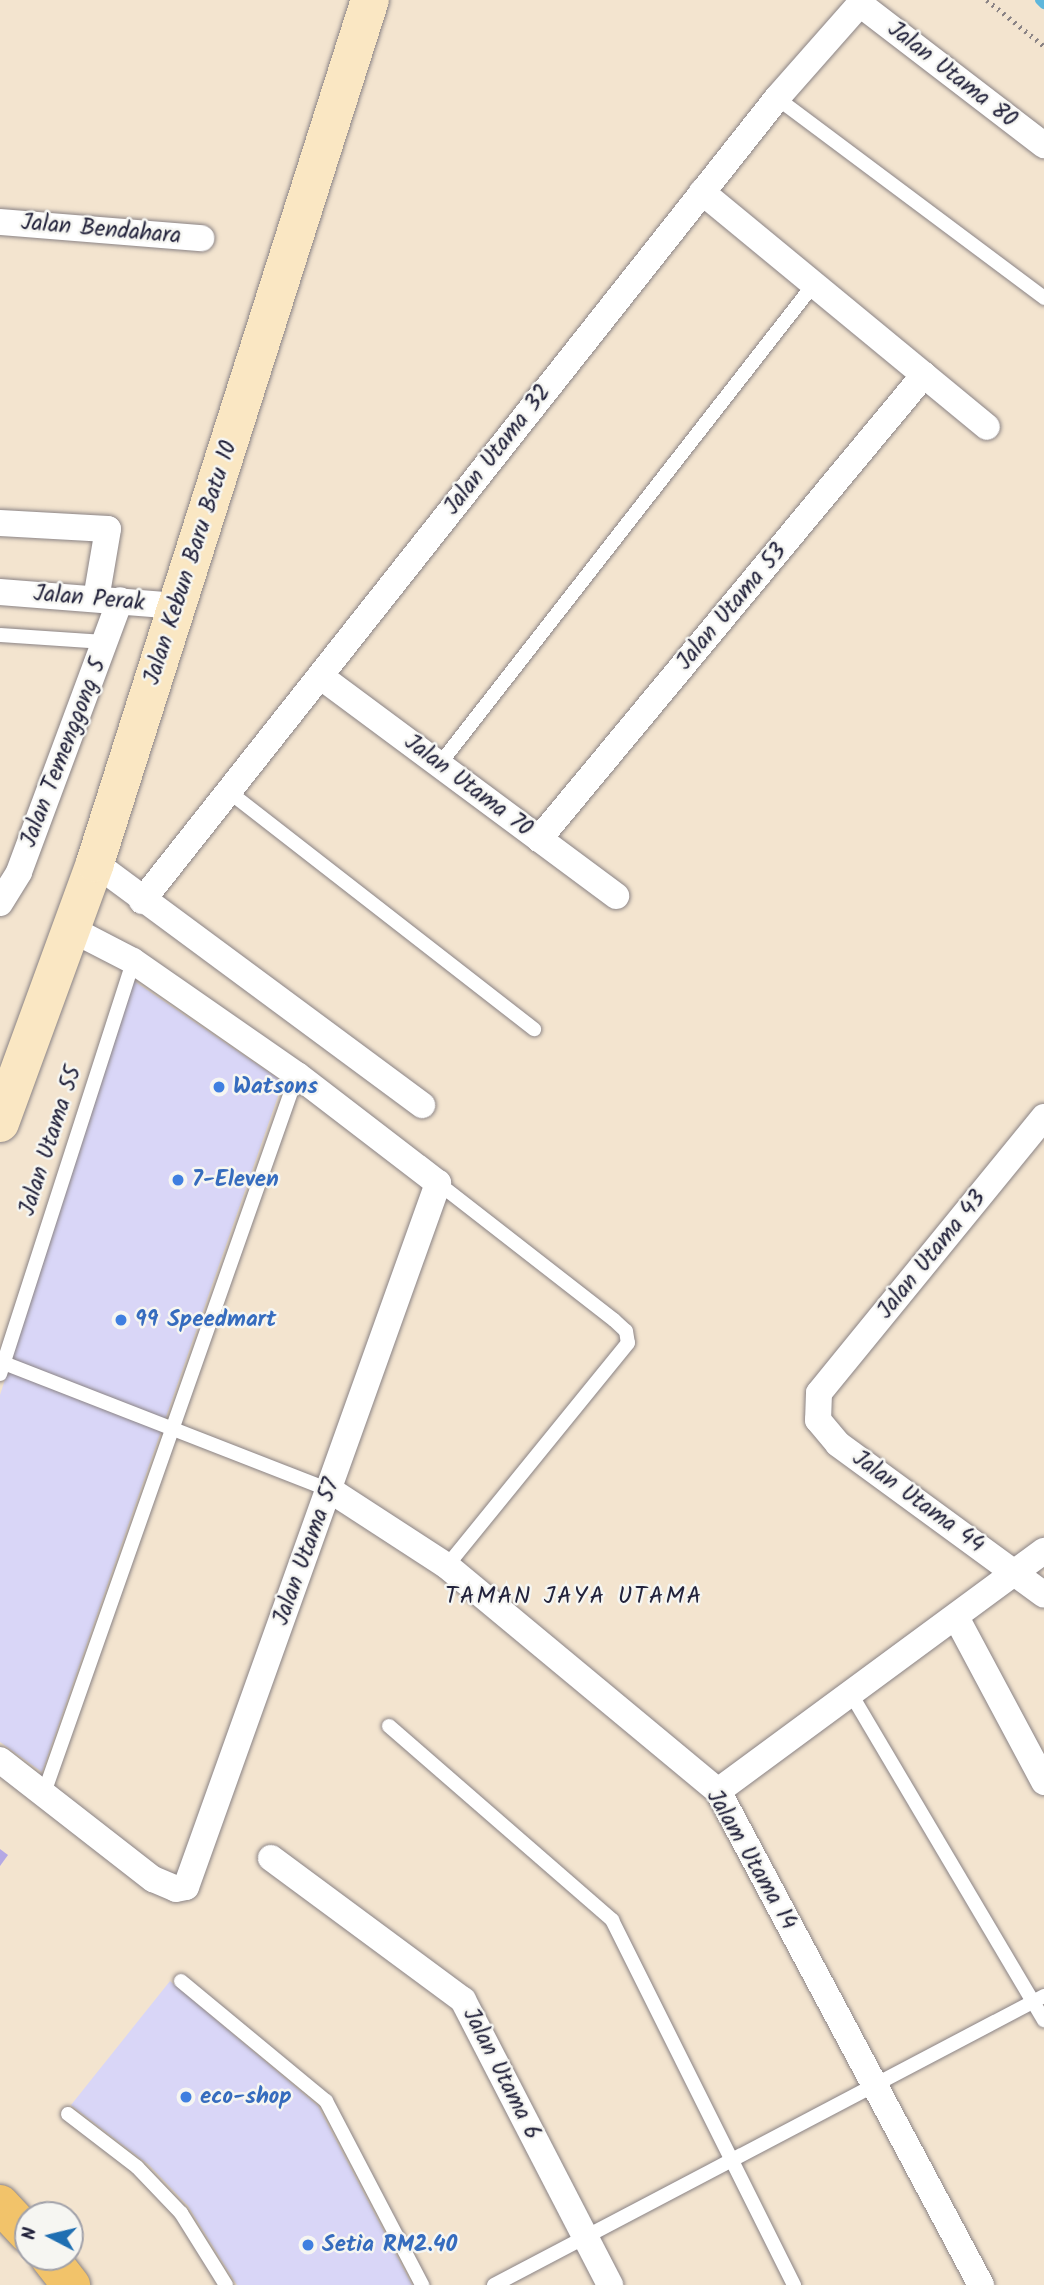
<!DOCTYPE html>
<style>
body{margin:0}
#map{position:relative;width:1044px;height:2285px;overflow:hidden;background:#f3e4cf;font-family:Kalam,sans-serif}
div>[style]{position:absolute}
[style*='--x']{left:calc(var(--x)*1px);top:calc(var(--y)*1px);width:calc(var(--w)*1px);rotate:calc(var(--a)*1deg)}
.built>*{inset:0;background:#d9d6f7}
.stream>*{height:10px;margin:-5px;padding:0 5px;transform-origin:5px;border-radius:5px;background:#5eb6db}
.building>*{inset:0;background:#b4a8e4}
.path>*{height:4.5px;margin-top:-2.25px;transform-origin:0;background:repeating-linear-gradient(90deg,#8a8385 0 2px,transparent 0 7px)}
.roads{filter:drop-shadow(0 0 2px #8a8385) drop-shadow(0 0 2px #8a8385)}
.lane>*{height:14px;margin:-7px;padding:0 7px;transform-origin:7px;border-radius:7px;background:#fff}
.street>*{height:26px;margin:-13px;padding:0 13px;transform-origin:13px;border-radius:13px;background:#fff}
.secondary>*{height:38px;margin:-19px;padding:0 19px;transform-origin:19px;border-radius:19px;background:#fae7c3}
.highway>*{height:38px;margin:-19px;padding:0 19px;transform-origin:19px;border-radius:19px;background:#f2c36a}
.dots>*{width:19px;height:19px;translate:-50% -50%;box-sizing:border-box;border:4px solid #f6f6f2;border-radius:50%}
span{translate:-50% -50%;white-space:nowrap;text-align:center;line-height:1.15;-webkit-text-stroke:5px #f6f6f2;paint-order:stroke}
.street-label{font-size:23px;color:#22223b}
.shop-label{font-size:23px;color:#366cbe;font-weight:700}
.left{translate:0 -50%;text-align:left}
.neighbourhood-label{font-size:24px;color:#22223b;letter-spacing:2px}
.north{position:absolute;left:14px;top:2201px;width:70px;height:70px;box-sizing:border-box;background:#f6f6f2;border:2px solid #a1a1a9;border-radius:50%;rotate:277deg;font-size:19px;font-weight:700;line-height:28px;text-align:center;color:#22223b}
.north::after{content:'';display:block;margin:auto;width:24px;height:32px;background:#1f6fb2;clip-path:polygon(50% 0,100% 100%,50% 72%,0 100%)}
</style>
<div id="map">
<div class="built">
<div style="clip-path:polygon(134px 981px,283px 1082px,42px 1772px,0 1742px,0 1395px)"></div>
<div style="clip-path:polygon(170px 1981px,318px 2106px,412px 2285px,237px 2285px,188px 2206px,149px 2165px,71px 2105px)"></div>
</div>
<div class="stream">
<div style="--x:1040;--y:0;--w:6;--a:45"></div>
</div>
<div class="building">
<div style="clip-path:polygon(0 1849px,8px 1855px,0 1866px)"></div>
</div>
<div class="path">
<div style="--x:987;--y:0;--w:73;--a:38.9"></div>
</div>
<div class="roads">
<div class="lane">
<div style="--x:777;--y:98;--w:334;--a:36.8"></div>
<div style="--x:0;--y:635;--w:105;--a:3.8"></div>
<div style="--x:439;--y:765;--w:610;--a:-52.06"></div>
<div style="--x:228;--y:791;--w:388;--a:37.9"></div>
<div style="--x:438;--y:1183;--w:223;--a:37.9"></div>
<div style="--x:614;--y:1320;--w:16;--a:43"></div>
<div style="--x:626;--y:1331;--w:12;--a:81"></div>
<div style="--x:628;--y:1343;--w:287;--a:129.1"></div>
<div style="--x:4;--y:1363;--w:350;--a:21.3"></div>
<div style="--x:0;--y:1374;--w:434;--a:-72.1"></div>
<div style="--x:851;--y:1694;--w:379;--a:59.4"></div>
<div style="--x:389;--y:1726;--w:296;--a:41"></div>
<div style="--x:612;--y:1920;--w:408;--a:63.5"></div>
<div style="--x:44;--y:1793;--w:761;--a:-70.59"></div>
<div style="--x:181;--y:1981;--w:188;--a:39.6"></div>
<div style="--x:326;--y:2101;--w:208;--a:62.4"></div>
<div style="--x:68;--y:2114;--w:87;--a:37.5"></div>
<div style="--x:137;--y:2167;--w:64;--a:46.3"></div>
<div style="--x:181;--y:2213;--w:85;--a:58"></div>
<div style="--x:494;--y:2285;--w:621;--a:-27.72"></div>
</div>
<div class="street">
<div style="--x:702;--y:192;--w:369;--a:39.5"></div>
<div style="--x:0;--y:222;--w:202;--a:4.6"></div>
<div style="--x:0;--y:523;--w:108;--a:3.2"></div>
<div style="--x:108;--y:529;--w:71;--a:99.7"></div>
<div style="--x:0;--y:592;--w:178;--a:4.5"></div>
<div style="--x:320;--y:676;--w:369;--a:36.6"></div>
<div style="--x:539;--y:839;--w:603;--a:-50.32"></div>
<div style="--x:95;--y:863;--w:407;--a:36.5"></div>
<div style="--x:142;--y:901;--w:1024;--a:-51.66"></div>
<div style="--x:777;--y:98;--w:125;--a:-48.6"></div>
<div style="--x:860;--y:4;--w:232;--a:37.5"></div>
<div style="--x:0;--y:903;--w:36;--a:-58"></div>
<div style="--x:19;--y:872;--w:290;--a:-69.6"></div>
<div style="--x:1044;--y:1117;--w:356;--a:129.2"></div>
<div style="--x:819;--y:1393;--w:27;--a:92"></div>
<div style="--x:818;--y:1420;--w:31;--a:50"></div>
<div style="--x:838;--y:1444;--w:255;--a:36.2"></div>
<div style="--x:330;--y:1490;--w:140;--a:33"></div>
<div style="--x:447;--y:1566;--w:352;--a:39.7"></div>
<div style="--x:718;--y:1791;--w:560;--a:61.97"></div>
<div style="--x:956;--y:1617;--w:187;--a:61.9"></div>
<div style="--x:0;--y:1760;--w:194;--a:37.9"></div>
<div style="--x:153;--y:1879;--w:25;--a:23"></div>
<div style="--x:176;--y:1889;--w:10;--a:-11"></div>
<div style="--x:186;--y:1887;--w:748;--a:-70.3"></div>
<div style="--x:438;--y:1183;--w:178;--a:-142.5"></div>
<div style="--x:297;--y:1075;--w:200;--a:-145.2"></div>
<div style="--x:133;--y:961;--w:70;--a:-152.7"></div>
<div style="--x:718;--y:1791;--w:405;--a:-36.4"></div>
<div style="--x:271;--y:1858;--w:239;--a:36.5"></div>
<div style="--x:463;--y:2000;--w:321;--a:62.7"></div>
</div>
<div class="secondary">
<div style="--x:0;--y:1123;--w:277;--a:-69.9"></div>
<div style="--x:95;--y:863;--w:906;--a:-72.33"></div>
</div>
<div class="highway">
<div style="--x:0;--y:2204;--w:41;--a:47"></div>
<div style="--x:49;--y:2257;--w:36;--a:52"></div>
</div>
</div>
<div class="dots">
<div style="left:219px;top:1087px;background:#3f7fe0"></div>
<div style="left:178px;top:1180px;background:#3f7fe0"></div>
<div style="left:121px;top:1320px;background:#3f7fe0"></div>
<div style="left:186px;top:2097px;background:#3f7fe0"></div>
<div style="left:308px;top:2245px;background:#3f7fe0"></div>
</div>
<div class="street-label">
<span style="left:952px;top:75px;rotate:38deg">Jalan Utama 80</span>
<span style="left:101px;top:230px;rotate:5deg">Jalan Bendahara</span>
<span style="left:498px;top:450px;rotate:-52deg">Jalan Utama 32</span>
<span style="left:191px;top:563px;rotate:-72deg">Jalan Kebun Baru Batu 10</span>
<span style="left:89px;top:599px;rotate:5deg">Jalan Perak</span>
<span style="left:732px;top:607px;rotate:-50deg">Jalan Utama 53</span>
<span style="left:64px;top:753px;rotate:-69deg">Jalan Temenggong 5</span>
<span style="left:468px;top:786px;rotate:37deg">Jalan Utama 70</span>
<span style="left:51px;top:1141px;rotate:-72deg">Jalan Utama 55</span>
<span style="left:932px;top:1255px;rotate:-51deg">Jalan Utama 43</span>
<span style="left:918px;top:1502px;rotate:36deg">Jalan Utama 44</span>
<span style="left:307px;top:1552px;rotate:-70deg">Jalan Utama 57</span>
<span style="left:751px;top:1860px;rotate:60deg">Jalam Utama 14</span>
<span style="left:501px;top:2074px;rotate:63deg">Jalan Utama 6</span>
</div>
<div class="shop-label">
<span class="left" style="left:233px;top:1087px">Watsons</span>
<span class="left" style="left:192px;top:1180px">7-Eleven</span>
<span class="left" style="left:135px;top:1320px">99 Speedmart</span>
<span class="left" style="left:200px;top:2097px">eco-shop</span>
<span class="left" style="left:322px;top:2245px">Setia RM2.40</span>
</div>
<div class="neighbourhood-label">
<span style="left:574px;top:1597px">TAMAN JAYA UTAMA</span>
</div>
<div class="north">N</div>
</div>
